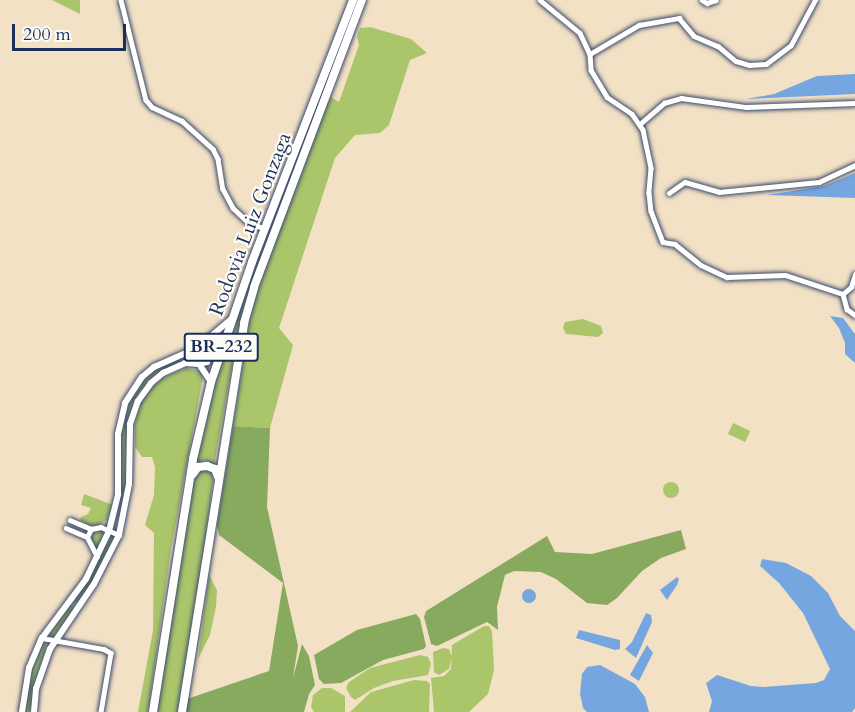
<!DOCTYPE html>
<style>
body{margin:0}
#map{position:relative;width:855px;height:712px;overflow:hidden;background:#f3e1c5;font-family:Cardo,serif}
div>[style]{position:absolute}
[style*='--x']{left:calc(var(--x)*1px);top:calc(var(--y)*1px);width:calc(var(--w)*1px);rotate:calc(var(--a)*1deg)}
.green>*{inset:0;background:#abc56b;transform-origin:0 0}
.round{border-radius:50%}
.forest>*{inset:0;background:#88aa5f}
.water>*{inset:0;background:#76a6e0}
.roads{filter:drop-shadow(0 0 2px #3b4a6d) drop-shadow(0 0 2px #3b4a6d)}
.minor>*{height:4.5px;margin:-2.25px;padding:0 2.25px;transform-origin:2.25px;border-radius:2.25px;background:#fff}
.secondary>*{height:6px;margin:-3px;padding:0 3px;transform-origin:3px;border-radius:3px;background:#fff}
.trunk>*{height:8px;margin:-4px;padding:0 4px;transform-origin:4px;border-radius:4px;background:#fff}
span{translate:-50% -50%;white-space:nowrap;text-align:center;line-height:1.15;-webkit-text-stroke:4.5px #fdfcf7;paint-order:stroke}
.shield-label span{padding:2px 4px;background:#fdfcf7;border:2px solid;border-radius:4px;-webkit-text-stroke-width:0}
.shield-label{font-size:18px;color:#1b2f5e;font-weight:700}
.street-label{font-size:20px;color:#1b2f5e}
.scale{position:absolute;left:12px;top:24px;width:114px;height:27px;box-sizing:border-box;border:3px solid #1b2f5e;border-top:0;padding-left:8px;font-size:18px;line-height:21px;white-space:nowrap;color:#1b2f5e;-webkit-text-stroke:4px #fdfcf7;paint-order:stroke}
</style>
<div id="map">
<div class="green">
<div style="clip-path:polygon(52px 0,80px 0,80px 14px)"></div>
<div style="clip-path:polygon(370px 27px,411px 39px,427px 53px,410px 60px,389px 125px,380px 133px,355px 135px,335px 158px,279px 328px,293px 345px,270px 428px,233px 426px,252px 305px,323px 111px,331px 97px,339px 102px,359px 45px,357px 36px,360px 28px)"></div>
<div style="clip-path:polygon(247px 282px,214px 465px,205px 460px,194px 464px,203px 416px)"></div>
<div style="clip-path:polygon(583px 319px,601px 326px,603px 333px,598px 337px,566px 334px,563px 328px,565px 322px)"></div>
<div style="clip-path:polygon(219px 332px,220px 334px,208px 371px,201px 365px,211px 355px,197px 348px)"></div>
<div style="clip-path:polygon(196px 350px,203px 353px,202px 359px,198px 362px,186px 360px,175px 363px,161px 371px,150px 378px,134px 399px,128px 425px,126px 492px,120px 491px,120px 437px,126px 404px,142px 377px,156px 366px)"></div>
<div style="clip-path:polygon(186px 368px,200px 371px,203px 377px,171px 549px,148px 712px,138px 712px,153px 630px,154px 533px,145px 525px,154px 495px,155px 467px,152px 457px,142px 457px,135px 447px,135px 422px,142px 400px,152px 386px,163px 378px)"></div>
<div style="left:733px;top:423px;width:19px;height:12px;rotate:25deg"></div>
<div style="clip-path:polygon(202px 468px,212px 473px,213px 480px,184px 712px,153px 712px,192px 478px)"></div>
<div class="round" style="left:663px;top:482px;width:16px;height:16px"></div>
<div style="clip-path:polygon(84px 494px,113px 505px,107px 520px,98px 525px,90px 526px,80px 520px,81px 517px,88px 514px,91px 508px,81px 505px)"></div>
<div style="clip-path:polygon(104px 530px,98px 550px,96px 549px,91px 539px,92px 534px)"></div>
<div style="clip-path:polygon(110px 533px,115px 535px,104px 564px,77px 603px,74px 601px,88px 581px)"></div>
<div style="clip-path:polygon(209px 575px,217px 590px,216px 607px,210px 635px,198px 659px)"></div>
<div style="clip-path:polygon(70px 603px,75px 608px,54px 636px,50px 636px,49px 633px)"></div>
<div style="clip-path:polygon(484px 626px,489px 626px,492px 631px,494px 670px,488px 694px,469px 712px,434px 712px,431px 678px,444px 676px,451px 669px,452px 645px)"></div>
<div style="clip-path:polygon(42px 644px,47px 645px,34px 684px,31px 712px,24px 712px,30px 676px)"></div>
<div style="clip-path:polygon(443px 648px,449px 649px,452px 657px,449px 669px,439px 675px,434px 672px,433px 652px)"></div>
<div style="clip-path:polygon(420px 655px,428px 657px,431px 664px,428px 675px,393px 681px,374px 688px,355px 700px,351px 697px,346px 688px,349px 682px,370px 668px)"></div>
<div style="clip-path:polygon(414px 680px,427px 681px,430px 684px,429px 712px,350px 712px,371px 692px)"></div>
<div style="clip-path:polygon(322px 688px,331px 688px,345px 696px,345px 712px,314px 712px,311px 707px,313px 695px)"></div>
</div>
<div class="forest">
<div style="clip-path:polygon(233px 426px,270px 428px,267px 507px,298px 646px,293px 678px,302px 644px,309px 656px,315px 685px,309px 694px,304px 712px,186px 712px,187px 699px,269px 671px,283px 583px,219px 535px,217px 525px)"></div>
<div style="clip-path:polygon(681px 530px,686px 549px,661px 558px,642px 571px,617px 598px,607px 605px,587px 603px,556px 579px,541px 572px,514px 571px,505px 575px,497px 607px,498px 630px,487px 622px,437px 646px,431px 644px,424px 617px,426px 611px,547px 536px,555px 552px,592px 554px)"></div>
<div style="clip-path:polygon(416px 614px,420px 619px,426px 646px,424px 649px,383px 660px,341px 683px,324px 684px,319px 679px,314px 655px,357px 630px)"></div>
</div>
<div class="water">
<div style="clip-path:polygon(855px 74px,855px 94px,746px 99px,774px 94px,817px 76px)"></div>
<div style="clip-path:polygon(855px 173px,855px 198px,767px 195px,824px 186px)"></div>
<div style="clip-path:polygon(830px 316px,843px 318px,855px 334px,855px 363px,845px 354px,845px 343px,839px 328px)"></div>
<div style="clip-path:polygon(762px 559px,786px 563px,811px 576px,828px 593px,840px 616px,855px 631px,855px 708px,852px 712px,709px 712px,712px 701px,706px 683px,717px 675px,751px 686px,763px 687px,816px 683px,824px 680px,830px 669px,803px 613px,779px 583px,760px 566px)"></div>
<div style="clip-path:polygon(677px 577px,679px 579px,677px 585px,667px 600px,660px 590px)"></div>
<div class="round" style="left:522px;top:589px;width:14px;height:14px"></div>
<div style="clip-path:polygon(646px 613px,651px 615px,652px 622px,636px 658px,625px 649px,632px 642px)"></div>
<div style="clip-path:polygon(579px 630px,620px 640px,620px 649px,615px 650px,576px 638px)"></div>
<div style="clip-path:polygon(647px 645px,653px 653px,639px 681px,630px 675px)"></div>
<div style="clip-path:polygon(600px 665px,635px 684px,645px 697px,649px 712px,587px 712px,583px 708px,580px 694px,582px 674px,587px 667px)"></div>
</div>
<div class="roads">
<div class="minor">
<div style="--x:121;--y:0;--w:103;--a:76"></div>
<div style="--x:146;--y:100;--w:9;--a:49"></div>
<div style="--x:152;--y:107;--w:33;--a:25"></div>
<div style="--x:182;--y:121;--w:42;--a:42.1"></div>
<div style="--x:213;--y:149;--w:11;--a:63"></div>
<div style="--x:218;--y:159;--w:30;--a:81"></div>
<div style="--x:223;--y:189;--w:21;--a:62"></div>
<div style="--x:233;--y:208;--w:21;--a:43"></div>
<div style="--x:248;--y:222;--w:18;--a:22"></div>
<div style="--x:540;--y:0;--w:52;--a:39.5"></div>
<div style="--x:580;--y:33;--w:23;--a:65"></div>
<div style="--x:590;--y:54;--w:16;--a:86"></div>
<div style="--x:591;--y:70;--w:31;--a:59"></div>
<div style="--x:607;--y:97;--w:30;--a:34"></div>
<div style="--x:632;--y:114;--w:19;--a:55"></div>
<div style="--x:643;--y:130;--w:39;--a:78"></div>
<div style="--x:651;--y:168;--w:25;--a:95"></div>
<div style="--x:649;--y:193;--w:18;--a:84"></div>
<div style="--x:651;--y:211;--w:33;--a:69"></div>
<div style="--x:663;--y:242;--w:12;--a:9"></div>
<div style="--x:675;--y:244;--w:33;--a:39"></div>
<div style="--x:701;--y:265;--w:29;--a:25"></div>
<div style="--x:727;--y:277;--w:58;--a:-2"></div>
<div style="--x:785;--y:275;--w:61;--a:18.1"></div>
<div style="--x:843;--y:294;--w:11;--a:-41"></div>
<div style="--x:851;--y:287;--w:13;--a:-72"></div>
<div style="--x:702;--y:0;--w:6;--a:31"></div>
<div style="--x:707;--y:3;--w:9;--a:-18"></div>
<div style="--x:590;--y:54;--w:57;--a:-30.6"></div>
<div style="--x:639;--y:25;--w:41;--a:-9.9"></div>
<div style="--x:679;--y:18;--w:23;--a:50"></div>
<div style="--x:694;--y:36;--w:26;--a:23"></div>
<div style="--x:718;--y:46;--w:23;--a:40"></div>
<div style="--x:736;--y:61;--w:14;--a:17"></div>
<div style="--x:749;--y:65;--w:17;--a:-3"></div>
<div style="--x:766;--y:64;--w:31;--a:-37"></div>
<div style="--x:791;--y:45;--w:51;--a:-61.9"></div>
<div style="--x:640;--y:124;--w:32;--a:-41"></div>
<div style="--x:664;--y:103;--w:18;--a:-16"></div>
<div style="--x:681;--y:98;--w:66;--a:7.9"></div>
<div style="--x:746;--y:107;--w:109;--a:-2.1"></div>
<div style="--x:669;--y:193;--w:19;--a:-35"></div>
<div style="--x:685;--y:182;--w:35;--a:16"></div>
<div style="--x:719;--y:192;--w:100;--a:-5.7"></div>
<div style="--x:819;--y:182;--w:40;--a:-25"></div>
<div style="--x:843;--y:294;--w:16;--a:75"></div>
<div style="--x:847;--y:309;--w:10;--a:37"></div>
<div style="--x:70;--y:520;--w:23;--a:23"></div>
<div style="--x:66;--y:528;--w:23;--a:23"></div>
<div style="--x:97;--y:557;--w:22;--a:-117"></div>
<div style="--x:87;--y:537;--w:9;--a:-63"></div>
<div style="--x:91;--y:529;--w:10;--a:-11"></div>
<div style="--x:101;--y:527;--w:20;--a:24"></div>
<div style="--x:42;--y:638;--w:63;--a:10.1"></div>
<div style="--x:104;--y:649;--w:8;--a:30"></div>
<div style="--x:111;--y:653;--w:60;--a:99.6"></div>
</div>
<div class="secondary">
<div style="--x:197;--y:349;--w:8;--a:7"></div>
<div style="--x:205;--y:350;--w:6;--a:45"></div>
<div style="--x:209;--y:354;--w:8;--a:104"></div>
<div style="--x:207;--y:362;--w:8;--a:166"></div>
<div style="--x:22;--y:712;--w:45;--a:-81"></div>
<div style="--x:29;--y:668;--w:33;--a:-67"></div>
<div style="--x:42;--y:638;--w:74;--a:-53.3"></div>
<div style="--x:86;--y:579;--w:53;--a:-64.4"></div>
<div style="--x:109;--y:531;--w:38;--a:-76"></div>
<div style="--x:118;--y:494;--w:60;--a:-90"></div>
<div style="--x:118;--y:434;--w:32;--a:-77"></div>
<div style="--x:125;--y:403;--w:31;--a:-57"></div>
<div style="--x:142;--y:377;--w:16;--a:-40"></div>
<div style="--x:154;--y:367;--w:47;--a:-23.8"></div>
<div style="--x:197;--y:348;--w:43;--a:-40.3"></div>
<div style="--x:34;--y:712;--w:23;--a:-85"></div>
<div style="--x:36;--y:689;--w:42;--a:-70.7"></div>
<div style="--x:50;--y:649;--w:78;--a:-55.9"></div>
<div style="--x:94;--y:584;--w:55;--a:-63"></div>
<div style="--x:119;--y:535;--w:52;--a:-78.9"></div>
<div style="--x:129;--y:484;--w:60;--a:-89"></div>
<div style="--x:130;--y:424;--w:24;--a:-71"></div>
<div style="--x:138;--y:401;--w:22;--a:-54"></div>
<div style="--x:151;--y:383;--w:16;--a:-40"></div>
<div style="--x:163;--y:373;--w:24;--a:-24"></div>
<div style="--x:185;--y:363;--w:14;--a:4"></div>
<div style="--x:199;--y:364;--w:22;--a:56"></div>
</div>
<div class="trunk">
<div style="--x:192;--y:475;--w:10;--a:-53"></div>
<div style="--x:198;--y:467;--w:9;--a:-6"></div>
<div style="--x:207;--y:466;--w:9;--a:21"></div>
<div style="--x:215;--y:469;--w:9;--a:69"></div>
<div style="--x:153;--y:712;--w:256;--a:-81"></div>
<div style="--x:193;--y:459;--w:79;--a:-76.8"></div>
<div style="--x:211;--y:382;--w:127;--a:-71.1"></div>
<div style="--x:252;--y:262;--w:281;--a:-68.9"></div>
<div style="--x:182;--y:712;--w:394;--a:-80.9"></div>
<div style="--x:244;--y:323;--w:37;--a:-74"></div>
<div style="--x:254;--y:287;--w:307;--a:-69.4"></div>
</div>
</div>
<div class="shield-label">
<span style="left:221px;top:347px">BR-232</span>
</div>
<div class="street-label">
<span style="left:250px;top:224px;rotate:-69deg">Rodovia Luiz Gonzaga</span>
</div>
<div class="scale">200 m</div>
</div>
